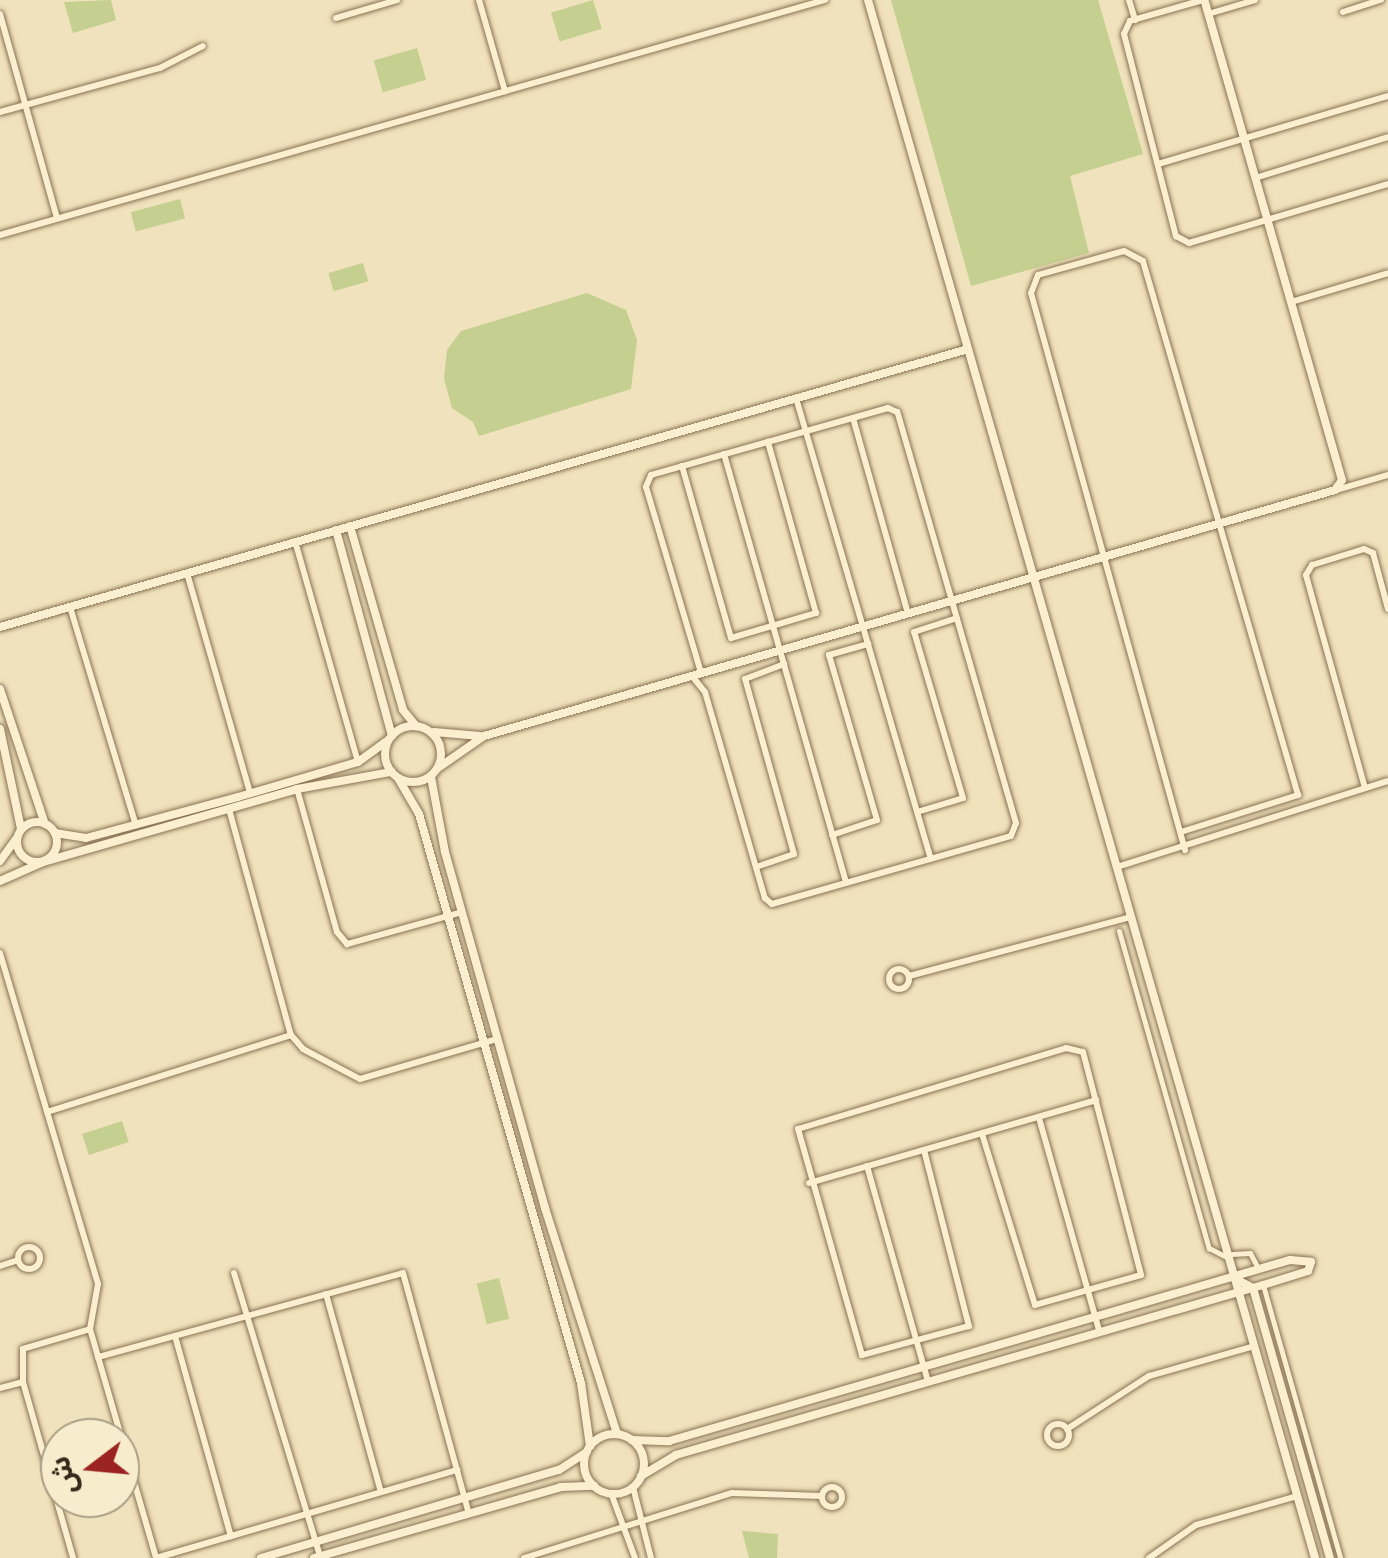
<!DOCTYPE html>
<meta charset="utf-8">
<style>
body{margin:0}
#map{position:relative;width:1388px;height:1558px;overflow:hidden;background:#f0e2bc;font-family:"PT Serif","Noto Sans Arabic",serif}
div>[style]{position:absolute}
[style*='--x']{left:calc(var(--x)*1px);top:calc(var(--y)*1px);width:calc(var(--w)*1px);rotate:calc(var(--a)*1deg)}
.green>*{inset:0;background:#c5cf8f;transform-origin:0 0}
.roads{filter:drop-shadow(0 0 2px #897254) drop-shadow(0 0 2px #897254)}
.pedestrian>*{height:5px;margin:-2.5px;padding:0 2.5px;transform-origin:2.5px;border-radius:2.5px;background:#fbefcf}
.minor>*{height:6px;margin:-3px;padding:0 3px;transform-origin:3px;border-radius:3px;background:#fbefcf}
.minor>.ring{margin:-3px;padding:0;box-sizing:content-box;background:none;border:6px solid #fbefcf;border-radius:50%}
.tertiary>*{height:8px;margin:-4px;padding:0 4px;transform-origin:4px;border-radius:4px;background:#fbefcf}
.tertiary>.ring{margin:-4px;padding:0;box-sizing:content-box;background:none;border:8px solid #fbefcf;border-radius:50%}
span{translate:-50% -50%;white-space:nowrap;text-align:center;line-height:1.15;-webkit-text-stroke:8px #f7eccc;paint-order:stroke}
.north{position:absolute;left:40px;top:1418px;width:100px;height:100px;box-sizing:border-box;background:#f7eccc;border:2px solid #aa9e85;border-radius:50%;rotate:254deg;font-size:28px;font-weight:700;line-height:40px;text-align:center;color:#37291a}
.north::after{content:'';display:block;margin:auto;width:35px;height:45px;background:#9b2321;clip-path:polygon(50% 0,100% 100%,50% 72%,0 100%)}
</style>
<div id="map">
<div class="green">
<div style="clip-path:polygon(111px 0,116px 20px,73px 33px,64px 2px)"></div>
<div style="left:593px;top:0;width:30px;height:44px;rotate:73deg"></div>
<div style="clip-path:polygon(891px 0,1098px 0,1143px 154px,1070px 176px,1089px 253px,971px 286px)"></div>
<div style="left:417px;top:48px;width:33px;height:45px;rotate:74deg"></div>
<div style="left:180px;top:199px;width:20px;height:51px;rotate:75deg"></div>
<div style="left:363px;top:263px;width:19px;height:36px;rotate:74deg"></div>
<div style="clip-path:polygon(587px 293px,626px 310px,637px 340px,631px 389px,479px 436px,473px 422px,452px 408px,444px 379px,447px 350px,461px 331px)"></div>
<div style="left:122px;top:1121px;width:22px;height:42px;rotate:72deg"></div>
<div style="left:499px;top:1278px;width:42px;height:23px;rotate:76deg"></div>
<div style="clip-path:polygon(742px 1531px,778px 1534px,777px 1558px,749px 1558px)"></div>
</div>
<div class="roads">
<div class="pedestrian">
<div style="--x:1119;--y:931;--w:330;--a:74.2"></div>
<div style="--x:1209;--y:1248;--w:18;--a:27"></div>
<div style="--x:1232;--y:1254;--w:18;--a:-3"></div>
<div style="--x:1250;--y:1253;--w:17;--a:62"></div>
<div style="--x:1263;--y:1285;--w:284;--a:74.2"></div>
</div>
<div class="minor">
<div style="--x:479;--y:0;--w:95;--a:74.1"></div>
<div style="--x:1129;--y:0;--w:21;--a:73"></div>
<div style="--x:1203;--y:0;--w:76;--a:164"></div>
<div style="--x:1130;--y:21;--w:14;--a:115"></div>
<div style="--x:1124;--y:34;--w:209;--a:75.6"></div>
<div style="--x:1176;--y:236;--w:15;--a:28"></div>
<div style="--x:1189;--y:243;--w:208;--a:-16.5"></div>
<div style="--x:1343;--y:12;--w:40;--a:-18"></div>
<div style="--x:0;--y:14;--w:212;--a:74.4"></div>
<div style="--x:1208;--y:14;--w:49;--a:-16.6"></div>
<div style="--x:336;--y:18;--w:64;--a:-16.4"></div>
<div style="--x:0;--y:112;--w:166;--a:-15.4"></div>
<div style="--x:160;--y:68;--w:48;--a:-27.1"></div>
<div style="--x:1158;--y:164;--w:240;--a:-16.5"></div>
<div style="--x:1255;--y:178;--w:139;--a:-17.1"></div>
<div style="--x:0;--y:235;--w:858;--a:-15.9"></div>
<div style="--x:1291;--y:302;--w:101;--a:-16.6"></div>
<div style="--x:796;--y:398;--w:480;--a:73.7"></div>
<div style="--x:853;--y:418;--w:199;--a:74.3"></div>
<div style="--x:724;--y:454;--w:446;--a:74.1"></div>
<div style="--x:682;--y:466;--w:179;--a:74.1"></div>
<div style="--x:731;--y:638;--w:89;--a:-16.4"></div>
<div style="--x:816;--y:613;--w:178;--a:-105.7"></div>
<div style="--x:1336;--y:490;--w:54;--a:-16.1"></div>
<div style="--x:295;--y:541;--w:230;--a:74.1"></div>
<div style="--x:187;--y:573;--w:229;--a:74"></div>
<div style="--x:70;--y:607;--w:228;--a:73.2"></div>
<div style="--x:692;--y:676;--w:21;--a:51"></div>
<div style="--x:705;--y:692;--w:215;--a:73.8"></div>
<div style="--x:765;--y:898;--w:9;--a:41"></div>
<div style="--x:772;--y:904;--w:248;--a:-15.9"></div>
<div style="--x:1011;--y:836;--w:14;--a:-69"></div>
<div style="--x:1016;--y:823;--w:428;--a:-106.1"></div>
<div style="--x:897;--y:412;--w:10;--a:-156"></div>
<div style="--x:888;--y:408;--w:246;--a:164.2"></div>
<div style="--x:651;--y:475;--w:13;--a:113"></div>
<div style="--x:646;--y:487;--w:194;--a:73.5"></div>
<div style="--x:1365;--y:788;--w:221;--a:-105.5"></div>
<div style="--x:1306;--y:575;--w:12;--a:-59"></div>
<div style="--x:1312;--y:565;--w:54;--a:-17.1"></div>
<div style="--x:1364;--y:549;--w:10;--a:24"></div>
<div style="--x:1373;--y:553;--w:58;--a:75"></div>
<div style="--x:297;--y:789;--w:148;--a:74.4"></div>
<div style="--x:337;--y:932;--w:16;--a:50"></div>
<div style="--x:347;--y:944;--w:119;--a:-15.5"></div>
<div style="--x:229;--y:809;--w:234;--a:74.7"></div>
<div style="--x:291;--y:1035;--w:18;--a:49"></div>
<div style="--x:303;--y:1049;--w:64;--a:27.8"></div>
<div style="--x:360;--y:1079;--w:143;--a:-16.3"></div>
<div style="--x:917;--y:812;--w:48;--a:-16.9"></div>
<div style="--x:963;--y:798;--w:173;--a:-106.4"></div>
<div style="--x:914;--y:632;--w:45;--a:-18"></div>
<div style="--x:1184;--y:831;--w:120;--a:-17.5"></div>
<div style="--x:1298;--y:795;--w:556;--a:-106.19"></div>
<div style="--x:1143;--y:261;--w:21;--a:-152"></div>
<div style="--x:1124;--y:251;--w:89;--a:164.4"></div>
<div style="--x:1038;--y:275;--w:19;--a:111"></div>
<div style="--x:1031;--y:293;--w:578;--a:74.54"></div>
<div style="--x:832;--y:835;--w:47;--a:-18.4"></div>
<div style="--x:877;--y:820;--w:172;--a:-106.2"></div>
<div style="--x:829;--y:655;--w:41;--a:-15.8"></div>
<div style="--x:756;--y:867;--w:40;--a:-18.9"></div>
<div style="--x:794;--y:854;--w:182;--a:-105.6"></div>
<div style="--x:745;--y:679;--w:42;--a:-21"></div>
<div style="--x:1117;--y:867;--w:284;--a:-17.6"></div>
<div style="--x:0;--y:953;--w:345;--a:73.5"></div>
<div style="--x:98;--y:1284;--w:46;--a:100.1"></div>
<div style="--x:90;--y:1329;--w:70;--a:163.4"></div>
<div style="--x:23;--y:1349;--w:33;--a:90"></div>
<div style="--x:23;--y:1382;--w:24;--a:165"></div>
<div class="ring" style="left:889px;top:969px;width:14px;height:14px"></div>
<div style="--x:909;--y:976;--w:230;--a:-14.9"></div>
<div style="--x:47;--y:1112;--w:256;--a:-17.5"></div>
<div style="--x:1039;--y:1118;--w:223;--a:74.2"></div>
<div style="--x:924;--y:1150;--w:182;--a:75.7"></div>
<div style="--x:969;--y:1326;--w:111;--a:164.8"></div>
<div style="--x:862;--y:1355;--w:235;--a:-105.8"></div>
<div style="--x:798;--y:1129;--w:280;--a:-16.8"></div>
<div style="--x:1066;--y:1048;--w:17;--a:13"></div>
<div style="--x:1083;--y:1052;--w:230;--a:75.4"></div>
<div style="--x:1141;--y:1275;--w:110;--a:164.2"></div>
<div style="--x:1035;--y:1305;--w:179;--a:-107.2"></div>
<div style="--x:867;--y:1166;--w:224;--a:74.2"></div>
<div style="--x:809;--y:1183;--w:299;--a:-16.1"></div>
<div class="ring" style="left:18px;top:1247px;width:16px;height:16px"></div>
<div style="--x:0;--y:1266;--w:19;--a:-18"></div>
<div style="--x:234;--y:1273;--w:296;--a:73.1"></div>
<div style="--x:326;--y:1294;--w:205;--a:74.5"></div>
<div style="--x:90;--y:1329;--w:238;--a:73.9"></div>
<div style="--x:175;--y:1336;--w:208;--a:74.4"></div>
<div style="--x:98;--y:1357;--w:316;--a:-15.4"></div>
<div style="--x:403;--y:1273;--w:250;--a:74.7"></div>
<div style="--x:23;--y:1382;--w:183;--a:74.1"></div>
<div class="ring" style="left:1047px;top:1424px;width:16px;height:16px"></div>
<div style="--x:1067;--y:1429;--w:98;--a:-32.9"></div>
<div style="--x:1149;--y:1376;--w:109;--a:-15.9"></div>
<div class="ring" style="left:822px;top:1487px;width:14px;height:14px"></div>
<div style="--x:633;--y:1487;--w:73;--a:75.8"></div>
<div style="--x:611;--y:1493;--w:69;--a:69.7"></div>
<div style="--x:156;--y:1558;--w:314;--a:-16.3"></div>
<div style="--x:524;--y:1558;--w:218;--a:-17.4"></div>
<div style="--x:732;--y:1493;--w:90;--a:1.9"></div>
<div style="--x:1149;--y:1558;--w:57;--a:-35.1"></div>
<div style="--x:1196;--y:1525;--w:105;--a:-16"></div>
</div>
<div class="tertiary">
<div style="--x:868;--y:0;--w:1621;--a:73.99"></div>
<div style="--x:350;--y:526;--w:191;--a:73.9"></div>
<div style="--x:403;--y:710;--w:21;--a:51"></div>
<div style="--x:336;--y:530;--w:213;--a:74.8"></div>
<div style="--x:0;--y:627;--w:1007;--a:-16.02"></div>
<div style="--x:0;--y:689;--w:142;--a:71.6"></div>
<div class="ring" style="left:385px;top:726px;width:48px;height:48px"></div>
<div style="--x:0;--y:729;--w:102;--a:78.1"></div>
<div style="--x:434;--y:732;--w:46;--a:5"></div>
<div style="--x:438;--y:768;--w:56;--a:-34.8"></div>
<div style="--x:484;--y:736;--w:886;--a:-16.12"></div>
<div style="--x:1335;--y:490;--w:12;--a:-55"></div>
<div style="--x:1342;--y:480;--w:499;--a:-106"></div>
<div style="--x:431;--y:777;--w:76;--a:79.4"></div>
<div style="--x:445;--y:852;--w:370;--a:74.3"></div>
<div style="--x:545;--y:1208;--w:237;--a:72.3"></div>
<div style="--x:398;--y:778;--w:42;--a:59.7"></div>
<div style="--x:419;--y:814;--w:592;--a:74.11"></div>
<div style="--x:581;--y:1383;--w:64;--a:81.9"></div>
<div class="ring" style="left:17px;top:822px;width:32px;height:32px"></div>
<div style="--x:55;--y:833;--w:31;--a:9"></div>
<div style="--x:86;--y:838;--w:157;--a:-15.1"></div>
<div style="--x:238;--y:797;--w:125;--a:-16.3"></div>
<div style="--x:358;--y:762;--w:37;--a:-36"></div>
<div style="--x:0;--y:861;--w:27;--a:-54"></div>
<div style="--x:0;--y:881;--w:47;--a:-23.8"></div>
<div style="--x:43;--y:862;--w:264;--a:-16"></div>
<div style="--x:297;--y:789;--w:96;--a:-10.3"></div>
<div style="--x:1234;--y:1278;--w:21;--a:28"></div>
<div style="--x:1253;--y:1288;--w:281;--a:74.1"></div>
<div class="ring" style="left:584px;top:1434px;width:52px;height:52px"></div>
<div style="--x:632;--y:1440;--w:37;--a:2"></div>
<div style="--x:669;--y:1441;--w:647;--a:-16.25"></div>
<div style="--x:1290;--y:1260;--w:21;--a:5"></div>
<div style="--x:1311;--y:1262;--w:9;--a:108"></div>
<div style="--x:1308;--y:1271;--w:47;--a:162.7"></div>
<div style="--x:1263;--y:1285;--w:611;--a:163.85"></div>
<div style="--x:676;--y:1455;--w:41;--a:149"></div>
<div style="--x:261;--y:1558;--w:311;--a:-16.5"></div>
<div style="--x:559;--y:1470;--w:33;--a:-33"></div>
<div style="--x:314;--y:1558;--w:257;--a:-16"></div>
<div style="--x:561;--y:1487;--w:33;--a:-2"></div>
</div>
</div>
<div class="north">ش</div>
</div>
